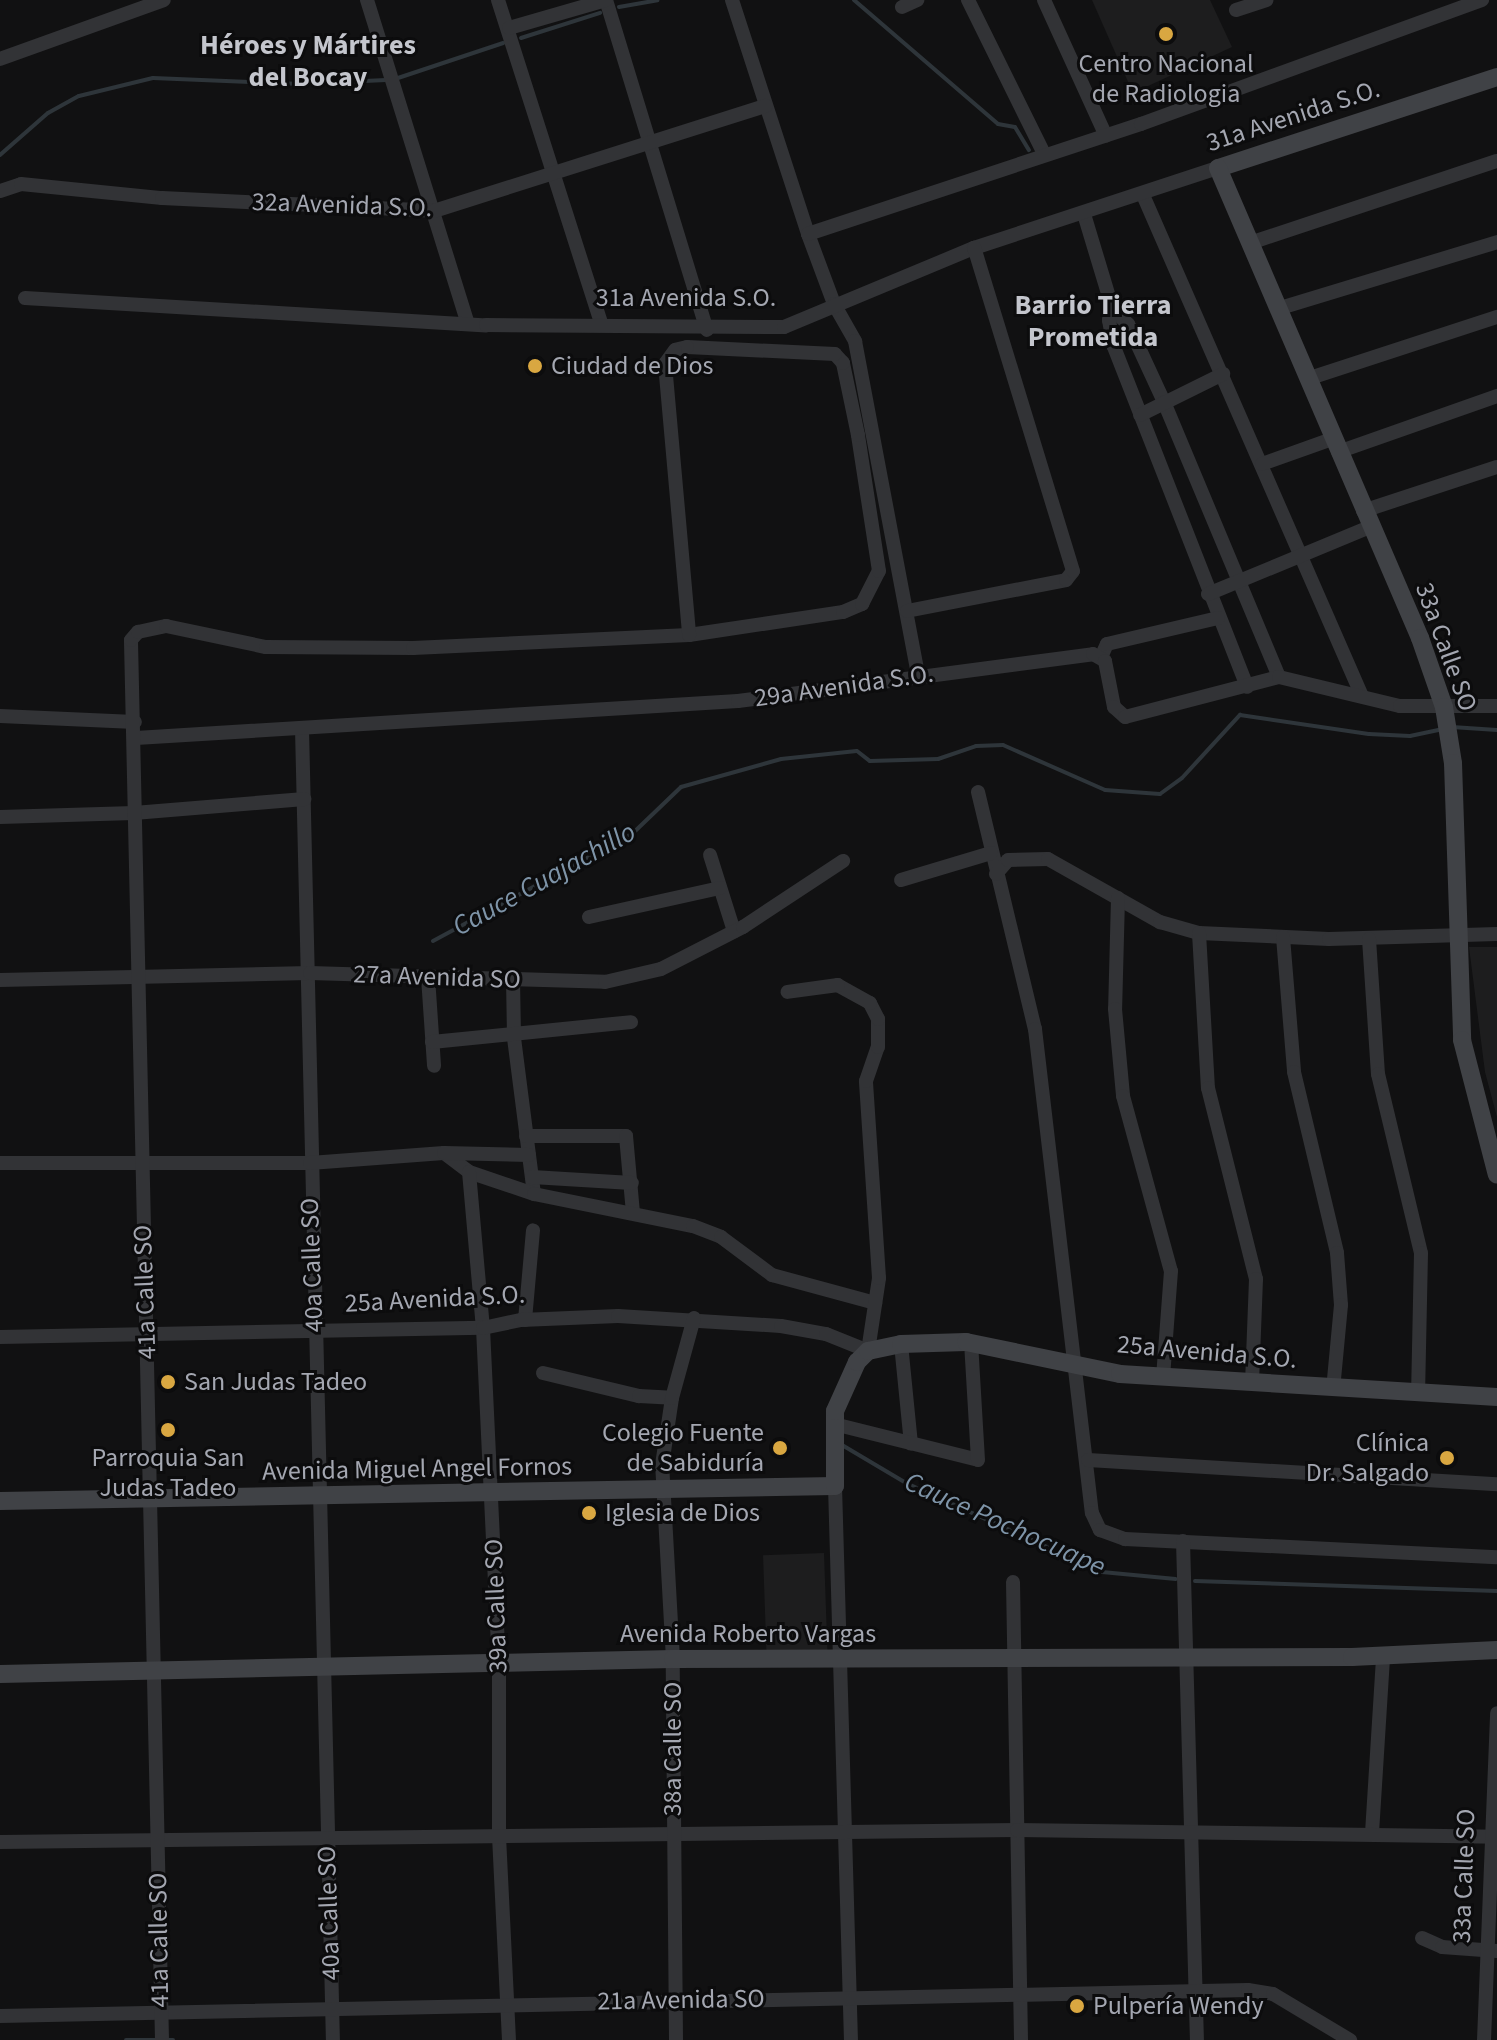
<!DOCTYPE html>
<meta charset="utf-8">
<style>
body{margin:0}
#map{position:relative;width:1497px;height:2040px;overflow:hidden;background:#111112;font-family:"Source Sans 3",sans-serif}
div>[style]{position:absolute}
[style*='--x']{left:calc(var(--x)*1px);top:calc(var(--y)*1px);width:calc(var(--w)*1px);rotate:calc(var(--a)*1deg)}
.built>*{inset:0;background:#1d1d1e;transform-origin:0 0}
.stream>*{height:4px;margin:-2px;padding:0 2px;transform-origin:2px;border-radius:2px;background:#2e353a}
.street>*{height:14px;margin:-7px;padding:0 7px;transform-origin:7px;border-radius:7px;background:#323336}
.secondary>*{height:18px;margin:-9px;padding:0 9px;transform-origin:9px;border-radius:9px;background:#404246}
.dots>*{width:22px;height:22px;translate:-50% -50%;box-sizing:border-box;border:4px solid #0c0c0d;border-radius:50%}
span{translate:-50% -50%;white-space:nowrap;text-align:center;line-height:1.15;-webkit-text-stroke:6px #0c0c0d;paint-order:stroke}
.poi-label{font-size:26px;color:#a4a7b1}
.left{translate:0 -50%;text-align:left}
.right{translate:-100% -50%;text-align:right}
.street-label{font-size:26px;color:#a4a7b1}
.neighbourhood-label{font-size:28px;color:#c4c6cd;font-weight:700}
.water-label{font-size:28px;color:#7e94a8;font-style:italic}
</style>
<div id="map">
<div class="built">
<div style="clip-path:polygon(1092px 0,1210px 0,1232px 47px,1133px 93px)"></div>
<div style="clip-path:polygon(1469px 947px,1497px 947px,1497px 1117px,1485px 1072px)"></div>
<div style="left:824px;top:1553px;width:99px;height:61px;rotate:88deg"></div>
</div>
<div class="stream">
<div style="--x:854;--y:0;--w:190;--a:40.7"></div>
<div style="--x:998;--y:124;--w:17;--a:10"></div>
<div style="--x:1015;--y:127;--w:27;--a:59"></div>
<div style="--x:619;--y:7;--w:39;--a:-10"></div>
<div style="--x:521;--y:38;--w:83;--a:-17.6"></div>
<div style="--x:395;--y:79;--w:114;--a:-18.4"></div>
<div style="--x:0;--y:155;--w:64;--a:-41.2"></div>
<div style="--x:48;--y:113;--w:35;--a:-29"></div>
<div style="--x:79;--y:96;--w:76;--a:-13.7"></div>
<div style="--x:153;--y:78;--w:148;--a:2.3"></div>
<div style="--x:301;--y:84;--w:85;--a:-2.7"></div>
<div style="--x:1452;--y:727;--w:45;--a:3.8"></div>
<div style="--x:433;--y:941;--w:226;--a:-28.3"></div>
<div style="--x:632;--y:834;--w:68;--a:-43.8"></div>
<div style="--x:681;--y:787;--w:104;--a:-15.6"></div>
<div style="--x:781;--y:759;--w:76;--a:-6"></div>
<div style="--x:857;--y:751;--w:16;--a:38"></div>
<div style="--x:870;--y:761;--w:68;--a:-1.7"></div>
<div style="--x:938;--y:759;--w:40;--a:-18.9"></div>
<div style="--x:976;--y:746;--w:27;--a:-2"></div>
<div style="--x:1003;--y:745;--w:111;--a:23.8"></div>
<div style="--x:1105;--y:790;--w:55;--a:4.2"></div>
<div style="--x:1160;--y:794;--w:27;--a:-36"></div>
<div style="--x:1182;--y:778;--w:86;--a:-47.4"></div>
<div style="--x:1240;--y:715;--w:130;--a:8.4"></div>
<div style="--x:1369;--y:734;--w:41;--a:2.8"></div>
<div style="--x:1410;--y:736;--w:35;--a:-12"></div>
<div style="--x:842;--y:1445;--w:74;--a:30.7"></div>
<div style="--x:906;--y:1483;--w:215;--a:24.4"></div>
<div style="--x:1102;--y:1572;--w:74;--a:5.4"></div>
<div style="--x:1195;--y:1581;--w:302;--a:1.9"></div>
<div style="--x:126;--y:2040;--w:47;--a:0"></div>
</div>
<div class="street">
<div style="--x:367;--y:0;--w:339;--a:72.7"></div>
<div style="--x:498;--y:0;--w:339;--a:72.3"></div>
<div style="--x:606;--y:0;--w:345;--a:73"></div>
<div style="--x:732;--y:0;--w:246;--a:72"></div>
<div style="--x:808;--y:234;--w:75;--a:69.6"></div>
<div style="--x:834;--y:304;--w:43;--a:60.4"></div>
<div style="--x:855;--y:341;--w:339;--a:79.3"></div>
<div style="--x:968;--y:0;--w:172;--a:63.7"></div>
<div style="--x:1044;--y:0;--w:149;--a:65.5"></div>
<div style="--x:902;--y:7;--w:17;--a:-25"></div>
<div style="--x:1236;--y:10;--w:32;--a:-18"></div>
<div style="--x:509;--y:28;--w:101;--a:-16.1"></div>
<div style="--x:0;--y:59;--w:174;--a:-19.8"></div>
<div style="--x:0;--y:191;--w:22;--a:-18"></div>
<div style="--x:21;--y:184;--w:142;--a:5.7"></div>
<div style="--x:162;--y:198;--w:272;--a:2.7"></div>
<div style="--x:434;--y:211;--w:348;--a:-17.6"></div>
<div style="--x:1143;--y:195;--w:547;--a:66.39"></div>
<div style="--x:1084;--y:214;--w:100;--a:73.2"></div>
<div style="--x:1113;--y:310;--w:21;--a:43"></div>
<div style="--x:1128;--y:324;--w:86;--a:65.2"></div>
<div style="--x:1164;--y:402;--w:298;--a:67.3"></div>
<div style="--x:808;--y:234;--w:351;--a:-18.3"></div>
<div style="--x:1141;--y:124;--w:363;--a:-20"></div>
<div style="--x:1250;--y:243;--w:260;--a:-18.4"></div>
<div style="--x:25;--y:298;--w:462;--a:3.4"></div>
<div style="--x:486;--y:325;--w:298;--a:0.4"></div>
<div style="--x:784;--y:327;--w:206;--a:-22.6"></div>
<div style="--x:974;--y:248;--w:257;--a:-18.2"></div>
<div style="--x:1277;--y:309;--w:230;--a:-16.9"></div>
<div style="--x:1113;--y:310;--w:11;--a:112"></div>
<div style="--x:1109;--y:320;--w:27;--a:80"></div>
<div style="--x:1114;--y:347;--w:365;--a:68.6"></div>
<div style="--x:1307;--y:379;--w:200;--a:-18.1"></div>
<div style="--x:1140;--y:415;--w:93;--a:-26.3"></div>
<div style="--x:1338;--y:452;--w:169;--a:-19.4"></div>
<div style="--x:1262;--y:464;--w:74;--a:-19.7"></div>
<div style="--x:1363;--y:511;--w:141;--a:-18.2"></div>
<div style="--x:1208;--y:594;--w:175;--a:-22.5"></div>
<div style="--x:907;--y:611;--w:162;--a:-11"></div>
<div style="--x:1066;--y:580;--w:11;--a:-52"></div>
<div style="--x:1073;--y:571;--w:338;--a:-107"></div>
<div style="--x:1102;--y:655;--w:12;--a:-66"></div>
<div style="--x:1107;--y:644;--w:114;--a:-13.2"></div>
<div style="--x:0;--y:716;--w:135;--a:2.5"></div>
<div style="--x:302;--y:729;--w:1311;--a:88.65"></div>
<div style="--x:136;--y:738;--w:603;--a:-3.52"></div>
<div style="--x:738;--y:701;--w:358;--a:-7.5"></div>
<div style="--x:1093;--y:654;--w:14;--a:30"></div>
<div style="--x:1105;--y:661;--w:47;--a:78.9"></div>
<div style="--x:1114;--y:707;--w:15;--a:42"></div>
<div style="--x:1125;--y:717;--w:159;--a:-14.6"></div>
<div style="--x:1279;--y:677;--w:124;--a:13.5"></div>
<div style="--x:1400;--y:706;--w:97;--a:0"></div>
<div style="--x:978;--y:792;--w:244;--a:76.5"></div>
<div style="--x:1035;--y:1029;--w:487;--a:83.3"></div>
<div style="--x:1092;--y:1513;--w:19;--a:65"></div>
<div style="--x:1100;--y:1530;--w:27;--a:20"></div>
<div style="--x:1125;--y:1539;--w:372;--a:2.8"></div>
<div style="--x:0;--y:817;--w:134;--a:-1.7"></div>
<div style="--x:134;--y:813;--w:171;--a:-4.7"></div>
<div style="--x:710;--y:855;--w:80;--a:72.5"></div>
<div style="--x:996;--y:874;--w:18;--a:-49"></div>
<div style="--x:1008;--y:860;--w:40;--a:-1.4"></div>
<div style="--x:1048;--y:859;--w:129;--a:29.4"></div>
<div style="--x:1160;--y:922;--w:41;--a:15.8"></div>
<div style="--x:1199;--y:933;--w:130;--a:2.6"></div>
<div style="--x:1329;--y:939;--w:168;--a:-1.7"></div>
<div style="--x:901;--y:880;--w:94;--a:-16.7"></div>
<div style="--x:1118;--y:898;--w:111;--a:91.5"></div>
<div style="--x:1115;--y:1009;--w:87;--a:84.7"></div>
<div style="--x:1123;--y:1096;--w:181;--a:74.7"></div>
<div style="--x:1171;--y:1271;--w:107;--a:94.3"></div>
<div style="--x:589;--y:917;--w:134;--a:-12.5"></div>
<div style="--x:1199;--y:933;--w:155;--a:86.7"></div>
<div style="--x:1208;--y:1088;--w:197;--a:75.9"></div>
<div style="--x:1256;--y:1279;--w:102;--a:92.2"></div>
<div style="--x:1283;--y:937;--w:135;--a:85.3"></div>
<div style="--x:1294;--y:1072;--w:186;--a:76.6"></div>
<div style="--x:1337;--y:1253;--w:52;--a:85.6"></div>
<div style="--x:1341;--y:1305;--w:84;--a:95.4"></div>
<div style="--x:1369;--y:939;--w:135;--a:86.2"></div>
<div style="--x:1378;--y:1074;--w:184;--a:76.5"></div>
<div style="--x:1421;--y:1253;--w:141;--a:91.2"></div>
<div style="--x:428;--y:977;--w:89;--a:86.1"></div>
<div style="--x:513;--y:979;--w:59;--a:89"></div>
<div style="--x:514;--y:1038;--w:157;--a:82.7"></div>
<div style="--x:0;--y:980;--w:310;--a:-1.3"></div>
<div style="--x:310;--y:973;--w:295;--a:1.7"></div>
<div style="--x:605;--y:982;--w:57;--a:-13.1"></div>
<div style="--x:661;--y:969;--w:92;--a:-27.1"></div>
<div style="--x:743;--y:927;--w:120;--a:-33.4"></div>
<div style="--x:432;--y:1042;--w:200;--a:-5.7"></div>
<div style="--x:526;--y:1136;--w:100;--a:0"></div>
<div style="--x:626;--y:1136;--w:77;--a:84.8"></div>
<div style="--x:444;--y:1153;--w:31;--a:37"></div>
<div style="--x:469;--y:1172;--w:69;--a:18.7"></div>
<div style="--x:534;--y:1194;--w:162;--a:11.4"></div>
<div style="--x:693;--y:1226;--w:30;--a:21"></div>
<div style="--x:721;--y:1237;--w:64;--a:36.7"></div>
<div style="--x:772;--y:1275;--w:107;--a:15.2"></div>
<div style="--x:0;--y:1163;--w:310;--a:0"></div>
<div style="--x:310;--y:1163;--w:134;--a:-4.3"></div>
<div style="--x:444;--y:1153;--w:85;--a:1.3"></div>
<div style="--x:469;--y:1172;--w:157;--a:84.9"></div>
<div style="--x:483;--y:1328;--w:334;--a:87.3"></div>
<div style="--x:499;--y:1662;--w:174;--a:90"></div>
<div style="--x:499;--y:1836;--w:204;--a:87.2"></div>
<div style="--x:532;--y:1177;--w:100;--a:3.4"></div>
<div style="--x:525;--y:1320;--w:90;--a:-84.9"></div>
<div style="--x:0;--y:1337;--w:483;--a:-1.1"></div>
<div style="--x:483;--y:1328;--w:39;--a:-12"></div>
<div style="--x:521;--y:1320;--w:97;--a:-2.4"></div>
<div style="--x:618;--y:1316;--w:163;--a:3.5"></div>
<div style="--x:781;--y:1326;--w:46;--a:10.1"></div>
<div style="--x:826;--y:1334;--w:45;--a:22"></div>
<div style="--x:868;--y:1351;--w:74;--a:-81.4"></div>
<div style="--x:879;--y:1278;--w:197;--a:-93.8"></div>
<div style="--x:866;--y:1081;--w:36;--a:-71"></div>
<div style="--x:878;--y:1047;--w:28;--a:-90"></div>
<div style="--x:878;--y:1019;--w:18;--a:-117"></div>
<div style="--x:870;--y:1003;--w:37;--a:-151"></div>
<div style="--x:838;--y:985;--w:51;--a:172.2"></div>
<div style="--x:901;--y:1344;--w:100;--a:84.3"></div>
<div style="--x:543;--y:1373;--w:99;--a:13.5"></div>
<div style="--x:639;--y:1396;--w:33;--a:3"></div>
<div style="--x:834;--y:1424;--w:148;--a:14"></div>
<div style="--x:978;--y:1460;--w:118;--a:-93.4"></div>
<div style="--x:1088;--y:1460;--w:410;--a:3.4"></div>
<div style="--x:835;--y:1486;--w:554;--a:88.35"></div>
<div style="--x:1183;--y:1541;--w:499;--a:88.4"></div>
<div style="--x:1013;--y:1582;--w:458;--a:89"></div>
<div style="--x:1372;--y:1833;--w:177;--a:-86.4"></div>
<div style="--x:0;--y:1842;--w:1017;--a:-0.68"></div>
<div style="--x:1017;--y:1830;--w:480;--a:0.8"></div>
<div style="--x:1422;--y:1938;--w:22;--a:24"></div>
<div style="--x:1442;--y:1947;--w:55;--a:4.2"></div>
<div style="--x:0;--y:2016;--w:1248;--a:-1.19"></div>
<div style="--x:1248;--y:1990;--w:25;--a:9"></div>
<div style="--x:1273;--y:1994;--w:90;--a:30.9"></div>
<div style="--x:162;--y:2040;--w:1400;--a:-91.27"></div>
<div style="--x:131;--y:640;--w:11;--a:-49"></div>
<div style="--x:138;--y:632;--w:29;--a:-12"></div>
<div style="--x:166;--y:626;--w:102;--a:11.9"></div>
<div style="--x:266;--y:647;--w:147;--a:0.4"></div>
<div style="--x:413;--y:648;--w:276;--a:-2.7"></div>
<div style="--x:689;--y:635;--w:156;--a:-8.5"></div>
<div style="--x:843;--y:612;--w:21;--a:-23"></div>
<div style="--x:862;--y:604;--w:37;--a:-63"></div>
<div style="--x:879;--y:571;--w:138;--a:-98.8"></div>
<div style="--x:858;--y:435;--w:74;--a:-101.8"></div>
<div style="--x:843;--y:363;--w:12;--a:-132"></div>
<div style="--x:835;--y:354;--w:148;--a:-177.3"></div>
<div style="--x:687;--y:347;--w:12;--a:166"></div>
<div style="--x:675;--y:350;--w:17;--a:126"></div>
<div style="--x:665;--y:364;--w:272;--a:84.9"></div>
<div style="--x:676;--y:2040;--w:381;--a:-90.5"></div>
<div style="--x:673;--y:1659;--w:194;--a:-93.2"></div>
<div style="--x:662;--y:1465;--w:68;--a:-81.5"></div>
<div style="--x:672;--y:1398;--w:83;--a:-74.6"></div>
<div style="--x:1484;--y:2040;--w:327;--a:-87.7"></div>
</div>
<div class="secondary">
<div style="--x:1497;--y:77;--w:293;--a:161.9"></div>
<div style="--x:1218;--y:168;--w:512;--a:66.74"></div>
<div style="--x:1420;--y:638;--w:73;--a:70.8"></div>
<div style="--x:1444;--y:707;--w:57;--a:80.9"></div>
<div style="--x:1453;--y:763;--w:277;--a:88.1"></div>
<div style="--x:1462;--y:1040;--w:139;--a:75.5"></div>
<div style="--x:0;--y:1501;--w:835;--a:-1.03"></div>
<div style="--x:835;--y:1486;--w:75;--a:-90"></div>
<div style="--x:835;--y:1411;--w:54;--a:-65.8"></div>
<div style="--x:857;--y:1362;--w:16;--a:-45"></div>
<div style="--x:868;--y:1351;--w:34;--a:-12"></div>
<div style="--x:901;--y:1344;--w:65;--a:-1.8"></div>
<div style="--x:966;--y:1342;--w:157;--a:11.7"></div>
<div style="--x:1120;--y:1374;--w:378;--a:3.5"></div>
<div style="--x:0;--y:1674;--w:673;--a:-1.28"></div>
<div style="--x:673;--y:1659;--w:679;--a:-0.17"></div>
<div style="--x:1352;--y:1657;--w:145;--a:-2.8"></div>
</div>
<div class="dots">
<div style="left:1166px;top:34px;background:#d9a741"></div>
<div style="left:535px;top:366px;background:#d9a741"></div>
<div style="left:168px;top:1382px;background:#d9a741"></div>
<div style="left:168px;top:1430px;background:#d9a741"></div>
<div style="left:780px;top:1448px;background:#d9a741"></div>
<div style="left:1447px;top:1458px;background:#d9a741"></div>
<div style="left:589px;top:1513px;background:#d9a741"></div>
<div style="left:1077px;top:2006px;background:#d9a741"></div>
</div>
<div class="poi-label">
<span style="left:1166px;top:79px">Centro Nacional<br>de Radiologia</span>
<span class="left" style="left:551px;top:366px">Ciudad de Dios</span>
<span class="left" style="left:184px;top:1382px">San Judas Tadeo</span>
<span class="right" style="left:764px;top:1448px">Colegio Fuente<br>de Sabiduría</span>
<span class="right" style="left:1429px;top:1458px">Clínica<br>Dr. Salgado</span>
<span style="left:168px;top:1473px">Parroquia San<br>Judas Tadeo</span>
<span class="left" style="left:605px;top:1513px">Iglesia de Dios</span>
<span class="left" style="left:1093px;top:2006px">Pulpería Wendy</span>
</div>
<div class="street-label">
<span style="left:1293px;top:116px;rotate:-18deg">31a Avenida S.O.</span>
<span style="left:342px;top:205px;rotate:2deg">32a Avenida S.O.</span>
<span style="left:686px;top:298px">31a Avenida S.O.</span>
<span style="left:1446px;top:647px;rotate:70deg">33a Calle SO</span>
<span style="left:844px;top:686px;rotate:-8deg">29a Avenida S.O.</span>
<span style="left:437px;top:977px;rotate:2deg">27a Avenida SO</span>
<span style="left:312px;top:1265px;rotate:-92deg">40a Calle SO</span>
<span style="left:145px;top:1292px;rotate:-92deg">41a Calle SO</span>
<span style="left:435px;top:1299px;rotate:-3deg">25a Avenida S.O.</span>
<span style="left:1207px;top:1352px;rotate:5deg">25a Avenida S.O.</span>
<span style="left:417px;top:1469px;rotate:-1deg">Avenida Miguel Angel Fornos</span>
<span style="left:496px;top:1606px;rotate:-92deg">39a Calle SO</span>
<span style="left:748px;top:1634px">Avenida Roberto Vargas</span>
<span style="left:673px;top:1749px;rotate:-90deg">38a Calle SO</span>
<span style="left:1464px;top:1876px;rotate:-88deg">33a Calle SO</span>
<span style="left:329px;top:1913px;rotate:-92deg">40a Calle SO</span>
<span style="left:159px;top:1940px;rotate:-91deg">41a Calle SO</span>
<span style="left:681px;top:2000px;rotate:-1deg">21a Avenida SO</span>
</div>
<div class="neighbourhood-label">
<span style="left:308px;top:61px">Héroes y Mártires<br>del Bocay</span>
<span style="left:1093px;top:321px">Barrio Tierra<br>Prometida</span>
</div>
<div class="water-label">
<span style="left:544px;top:879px;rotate:-29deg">Cauce Cuajachillo</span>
<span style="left:1005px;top:1524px;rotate:24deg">Cauce Pochocuape</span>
</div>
</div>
